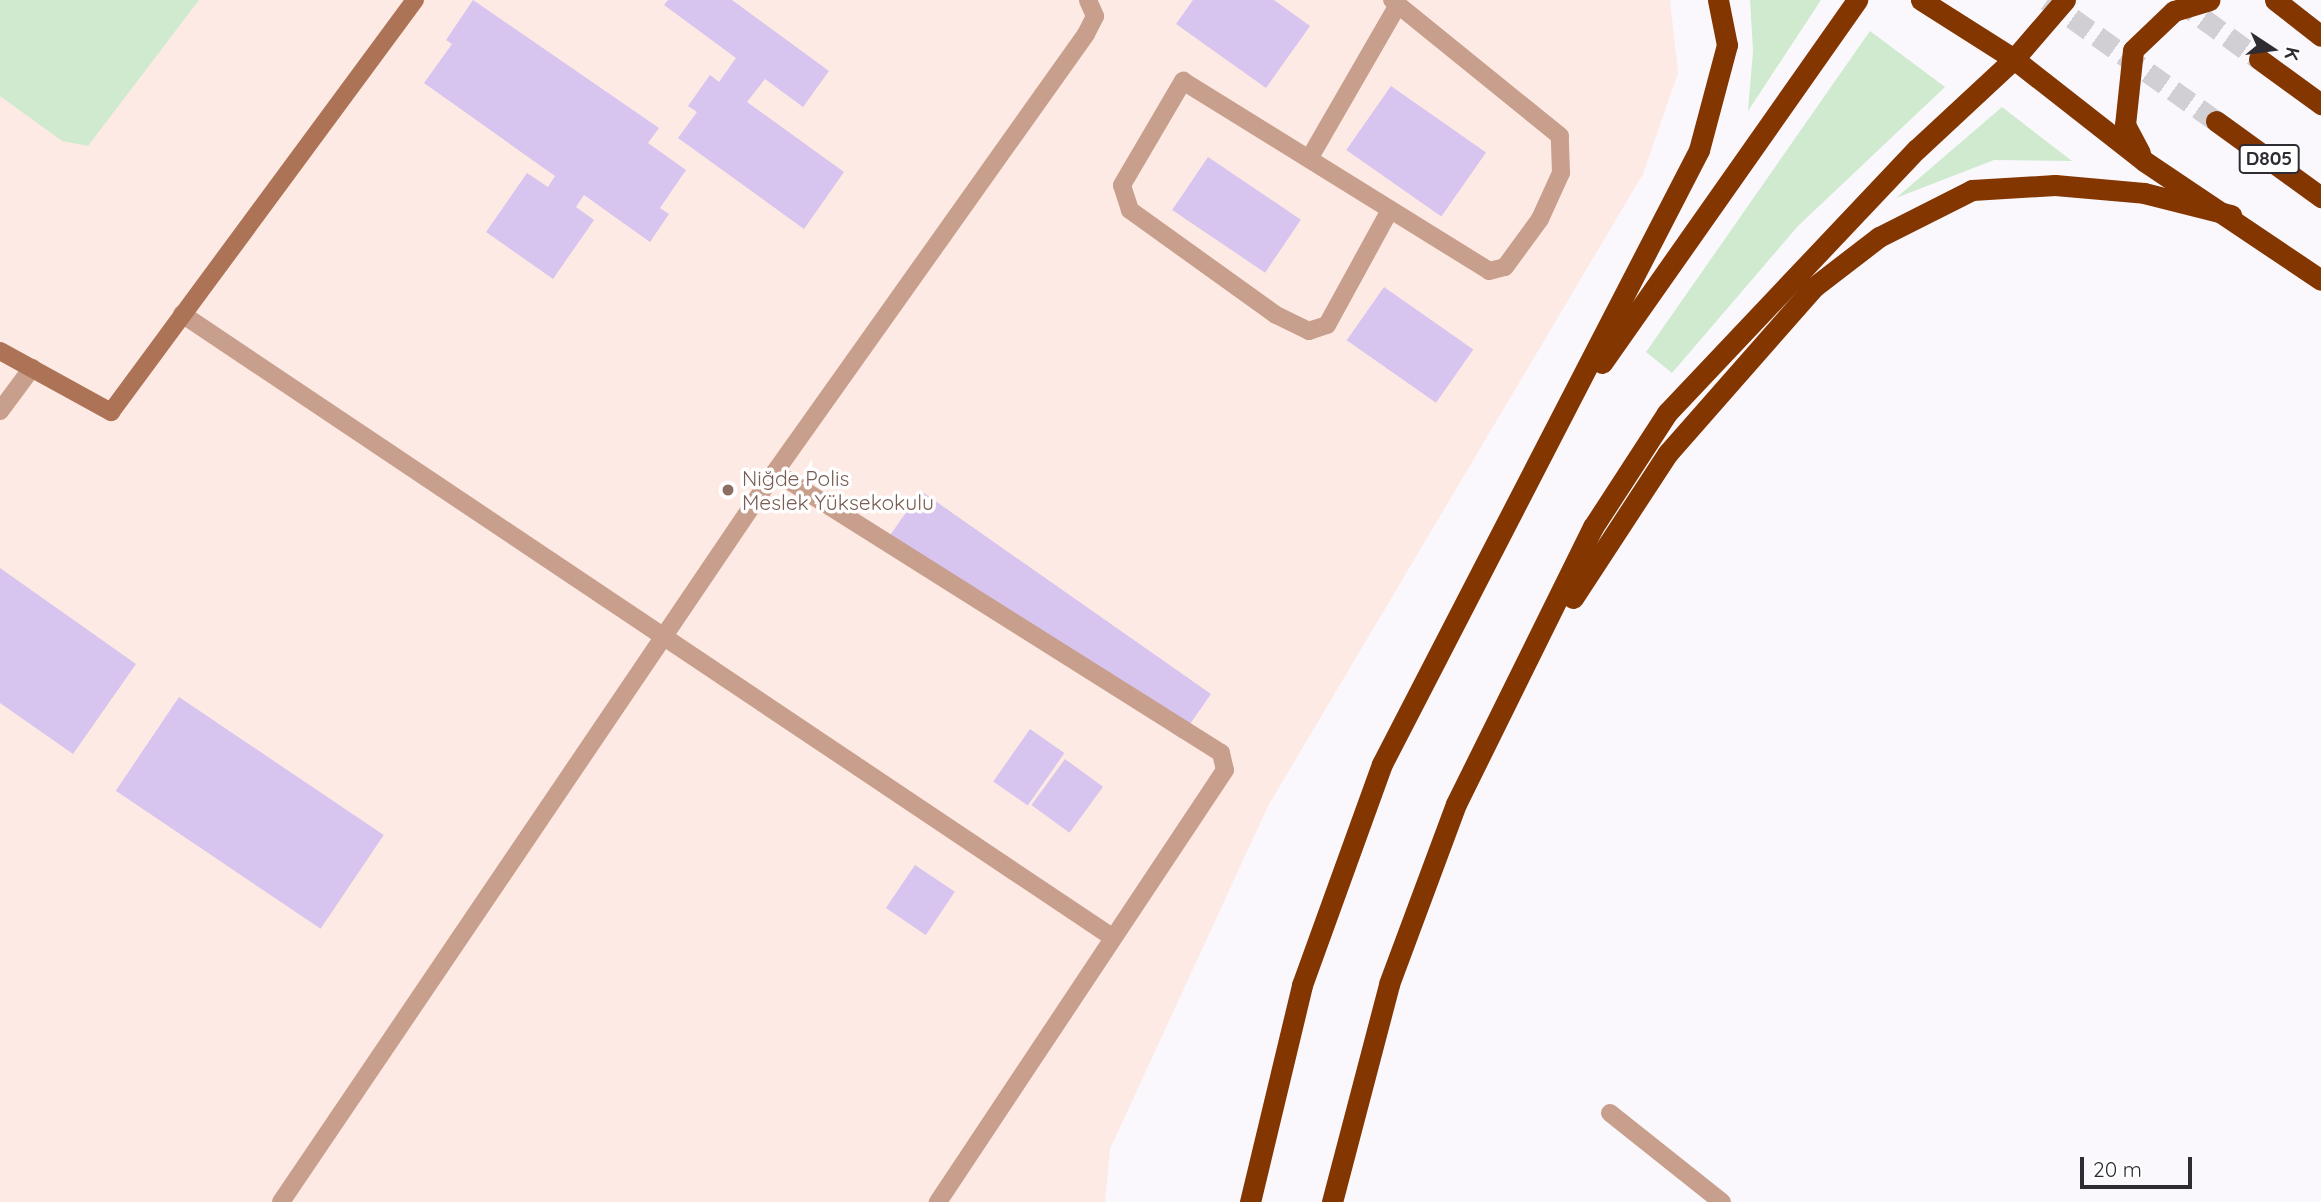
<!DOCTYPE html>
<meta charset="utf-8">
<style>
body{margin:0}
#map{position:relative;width:2321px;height:1202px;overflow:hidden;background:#faf8fc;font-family:Quicksand,sans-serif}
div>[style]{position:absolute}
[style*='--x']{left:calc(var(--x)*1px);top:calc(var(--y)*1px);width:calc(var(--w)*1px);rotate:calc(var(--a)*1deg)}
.education>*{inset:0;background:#feeae4}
.green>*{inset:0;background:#cfeacf}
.building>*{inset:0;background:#d7c4ef;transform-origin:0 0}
.highway-tunnel>*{height:21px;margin-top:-10.5px;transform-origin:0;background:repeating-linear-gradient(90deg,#d1cfd4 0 21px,transparent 0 31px)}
.lane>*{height:18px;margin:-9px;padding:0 9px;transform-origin:9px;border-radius:9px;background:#c79f8c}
.street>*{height:18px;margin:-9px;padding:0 9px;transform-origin:9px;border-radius:9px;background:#c79f8c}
.secondary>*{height:18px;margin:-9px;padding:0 9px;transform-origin:9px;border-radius:9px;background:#ac7357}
.highway>*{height:21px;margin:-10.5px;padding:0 10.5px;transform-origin:10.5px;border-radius:10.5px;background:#843600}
.dots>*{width:19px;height:19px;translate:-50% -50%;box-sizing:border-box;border:4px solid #fff;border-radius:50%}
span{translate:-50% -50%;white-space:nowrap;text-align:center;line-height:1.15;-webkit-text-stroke:7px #fff;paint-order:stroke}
.shield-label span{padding:2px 5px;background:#fff;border:2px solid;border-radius:5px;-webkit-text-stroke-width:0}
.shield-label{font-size:19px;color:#2f2b33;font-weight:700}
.education-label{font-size:21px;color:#785e54}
.left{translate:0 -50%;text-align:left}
.north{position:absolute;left:2237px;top:14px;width:70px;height:70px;-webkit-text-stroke:5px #fff;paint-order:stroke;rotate:103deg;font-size:19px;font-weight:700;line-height:28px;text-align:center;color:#2f2b33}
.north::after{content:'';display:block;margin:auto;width:24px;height:32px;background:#2f2b33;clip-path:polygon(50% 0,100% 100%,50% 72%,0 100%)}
.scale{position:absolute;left:2080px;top:1157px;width:112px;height:32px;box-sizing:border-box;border:4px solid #2f2b33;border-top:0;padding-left:9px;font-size:21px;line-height:24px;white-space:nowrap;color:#2f2b33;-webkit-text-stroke:5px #fff;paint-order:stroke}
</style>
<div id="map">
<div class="education">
<div style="clip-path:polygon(0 0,1670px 0,1678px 73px,1643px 174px,1268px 806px,1110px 1149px,1105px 1202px,0 1202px)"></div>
</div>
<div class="green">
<div style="clip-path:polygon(0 0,199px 0,88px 146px,62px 141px,0 96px)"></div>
<div style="clip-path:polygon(1750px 0,1821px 0,1748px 111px,1753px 51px)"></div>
<div style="clip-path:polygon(1870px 31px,1945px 87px,1798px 226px,1672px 373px,1646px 352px)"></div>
<div style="clip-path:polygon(2002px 107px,2072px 161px,1994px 160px,1896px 198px)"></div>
</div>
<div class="building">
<div style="clip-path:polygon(473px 0,659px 128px,648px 143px,686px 170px,660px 208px,669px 214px,650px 242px,584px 195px,576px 207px,594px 220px,553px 279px,486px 232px,527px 173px,548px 187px,555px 176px,424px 83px,452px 44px,446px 40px)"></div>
<div style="clip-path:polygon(668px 0,732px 0,829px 71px,803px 107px,765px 79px,747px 102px,844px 172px,804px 229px,678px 138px,697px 112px,688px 106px,710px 75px,719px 82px,736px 58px,664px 5px)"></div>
<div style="clip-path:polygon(1193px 0,1274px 0,1310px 26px,1266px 88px,1176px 24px)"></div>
<div style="left:1391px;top:86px;width:116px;height:78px;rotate:35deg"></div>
<div style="left:1208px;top:157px;width:112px;height:64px;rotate:34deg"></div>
<div style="left:1384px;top:287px;width:109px;height:65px;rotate:35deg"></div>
<div style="left:921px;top:491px;width:354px;height:54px;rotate:35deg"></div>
<div style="clip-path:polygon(0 568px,136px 664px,73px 754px,0 703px)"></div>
<div style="left:179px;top:697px;width:247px;height:113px;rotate:34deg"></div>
<div style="left:1030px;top:729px;width:42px;height:64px;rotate:35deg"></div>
<div style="left:1065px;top:759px;width:47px;height:57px;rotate:36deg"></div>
<div style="left:915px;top:865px;width:48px;height:52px;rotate:34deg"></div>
</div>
<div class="highway-tunnel">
<div style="--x:2047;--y:0;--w:208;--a:35.6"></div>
<div style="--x:2178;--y:0;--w:100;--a:36.1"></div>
</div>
<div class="lane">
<div style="--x:1309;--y:159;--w:178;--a:-60"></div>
<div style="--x:1390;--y:210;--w:131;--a:118.7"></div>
<div style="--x:1327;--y:325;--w:19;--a:162"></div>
<div style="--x:1309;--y:331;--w:37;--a:-154"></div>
<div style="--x:1276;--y:315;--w:180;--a:-144.3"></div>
<div style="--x:1130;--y:210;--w:26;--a:-108"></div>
<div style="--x:1122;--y:185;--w:121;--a:-59.6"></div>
<div style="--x:1183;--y:81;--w:360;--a:31.8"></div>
<div style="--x:1489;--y:271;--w:16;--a:-14"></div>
<div style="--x:1505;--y:267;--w:59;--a:-53.9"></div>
<div style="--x:1540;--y:219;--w:51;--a:-65.5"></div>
<div style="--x:1561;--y:173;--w:37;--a:-92"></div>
<div style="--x:1560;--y:136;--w:216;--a:-141"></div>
</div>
<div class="street">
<div style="--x:182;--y:314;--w:1119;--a:33.82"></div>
<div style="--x:0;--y:411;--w:54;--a:-53.3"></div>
<div style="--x:775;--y:472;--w:527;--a:32.21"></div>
<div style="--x:1221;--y:753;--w:17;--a:77"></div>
<div style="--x:1225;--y:770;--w:519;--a:123.6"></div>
<div style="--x:1610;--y:1113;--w:143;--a:38.5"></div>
<div style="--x:281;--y:1202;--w:881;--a:-55.91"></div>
<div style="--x:775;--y:472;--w:537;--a:-54.62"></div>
<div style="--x:1086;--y:34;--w:20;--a:-63"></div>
<div style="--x:1095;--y:16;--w:17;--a:-114"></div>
</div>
<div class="secondary">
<div style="--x:0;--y:351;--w:127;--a:28.8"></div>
<div style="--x:111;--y:412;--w:512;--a:-53.58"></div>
</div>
<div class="highway">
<div style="--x:1921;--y:0;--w:110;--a:32.4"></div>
<div style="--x:2014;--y:59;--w:165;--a:38.1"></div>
<div style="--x:2144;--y:161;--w:213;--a:33.9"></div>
<div style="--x:2275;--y:0;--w:58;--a:38"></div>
<div style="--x:2259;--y:59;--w:77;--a:36"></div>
<div style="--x:2216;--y:121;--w:130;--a:35.9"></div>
<div style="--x:2140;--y:153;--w:32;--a:-118"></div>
<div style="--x:2125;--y:125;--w:75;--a:-83.9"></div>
<div style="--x:2133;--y:50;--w:57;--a:-43.6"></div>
<div style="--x:2174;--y:11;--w:37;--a:-17"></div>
<div style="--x:1602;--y:363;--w:444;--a:-54.9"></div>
<div style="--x:1573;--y:598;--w:173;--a:-56.8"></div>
<div style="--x:1668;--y:453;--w:221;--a:-48.7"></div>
<div style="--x:1814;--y:287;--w:82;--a:-37.6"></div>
<div style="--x:1879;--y:237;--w:104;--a:-26.8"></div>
<div style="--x:1972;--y:190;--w:83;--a:-3.4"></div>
<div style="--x:2055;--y:185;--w:89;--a:5.1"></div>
<div style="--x:2144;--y:193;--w:90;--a:14.2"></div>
<div style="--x:1250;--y:1202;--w:223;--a:-76.5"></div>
<div style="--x:1302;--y:985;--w:235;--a:-70.1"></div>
<div style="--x:1382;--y:764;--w:691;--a:-62.69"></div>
<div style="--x:1699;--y:150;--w:109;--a:-75.1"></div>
<div style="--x:1727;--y:45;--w:46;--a:-101.3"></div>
<div style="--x:1332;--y:1202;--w:225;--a:-75.3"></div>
<div style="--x:1389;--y:984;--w:192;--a:-69.6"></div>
<div style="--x:1456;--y:804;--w:309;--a:-63.7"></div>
<div style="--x:1593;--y:527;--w:136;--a:-57"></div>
<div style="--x:1667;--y:413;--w:364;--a:-46.6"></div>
<div style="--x:1917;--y:149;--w:132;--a:-42.9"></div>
<div style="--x:2014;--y:59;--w:78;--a:-49.2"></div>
</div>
<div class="dots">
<div style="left:728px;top:490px;background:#8d6e63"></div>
</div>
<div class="shield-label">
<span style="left:2269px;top:159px">D805</span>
</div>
<div class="education-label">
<span class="left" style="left:742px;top:490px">Niğde Polis<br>Meslek Yüksekokulu</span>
</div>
<div class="north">K</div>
<div class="scale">20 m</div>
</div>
